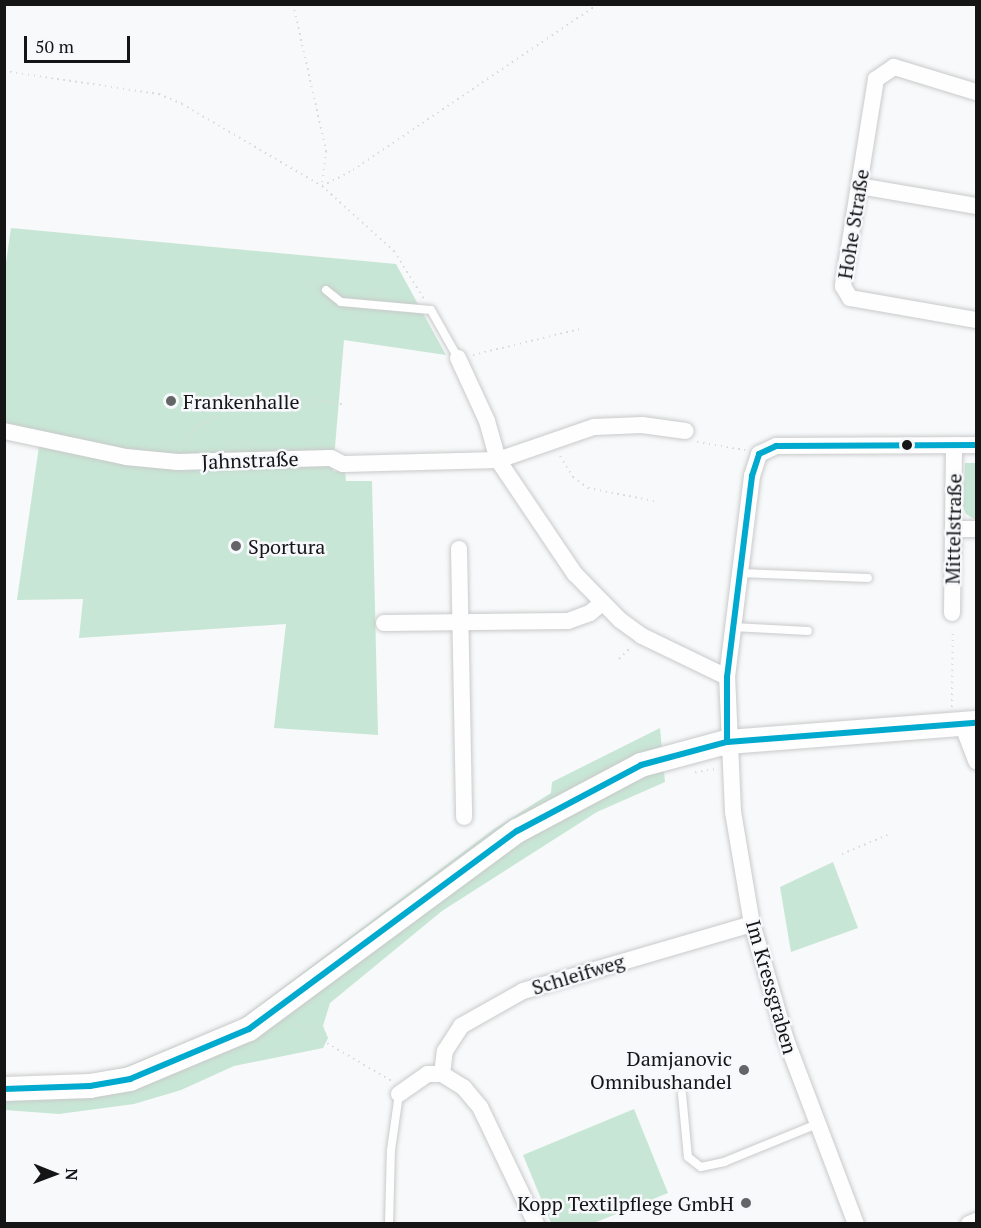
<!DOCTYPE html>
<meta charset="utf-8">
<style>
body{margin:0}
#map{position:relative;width:981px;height:1228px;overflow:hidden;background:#f8f9fa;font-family:"PT Serif",serif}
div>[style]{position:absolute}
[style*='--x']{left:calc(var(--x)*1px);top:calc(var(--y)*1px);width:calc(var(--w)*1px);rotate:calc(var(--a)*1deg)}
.green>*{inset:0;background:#c8e6d5}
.path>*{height:2px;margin-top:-1px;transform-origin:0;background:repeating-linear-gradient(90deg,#dbdbdb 0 1.5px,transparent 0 6px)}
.roads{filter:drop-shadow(0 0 2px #c9cacb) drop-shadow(0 0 2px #c9cacb)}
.service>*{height:8px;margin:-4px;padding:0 4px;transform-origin:4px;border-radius:4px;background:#fefefe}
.minor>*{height:16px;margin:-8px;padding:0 8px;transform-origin:8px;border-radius:8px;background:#fefefe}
.secondary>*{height:24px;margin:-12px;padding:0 12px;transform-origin:12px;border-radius:12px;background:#fefefe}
.bus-1>*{height:6px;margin:-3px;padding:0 3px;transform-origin:3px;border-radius:3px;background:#00a9ce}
.dots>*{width:16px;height:16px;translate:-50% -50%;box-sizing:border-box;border:3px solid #f7f8fb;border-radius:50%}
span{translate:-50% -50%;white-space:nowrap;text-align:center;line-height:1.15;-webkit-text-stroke:5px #f7f8fb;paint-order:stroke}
.street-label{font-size:20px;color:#151516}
.poi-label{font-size:20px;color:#151516}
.left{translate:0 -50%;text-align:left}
.right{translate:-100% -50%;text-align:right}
.frame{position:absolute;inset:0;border:6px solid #151516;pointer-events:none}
.north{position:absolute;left:24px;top:1144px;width:60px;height:60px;-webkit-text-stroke:4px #f7f8fb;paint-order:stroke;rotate:91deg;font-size:16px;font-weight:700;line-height:24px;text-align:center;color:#151516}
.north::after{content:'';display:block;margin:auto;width:21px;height:27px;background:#151516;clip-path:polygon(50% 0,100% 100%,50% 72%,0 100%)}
.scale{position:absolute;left:24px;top:36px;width:106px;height:27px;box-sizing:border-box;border:3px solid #151516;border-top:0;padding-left:8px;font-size:18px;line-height:21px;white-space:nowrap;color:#151516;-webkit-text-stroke:4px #f7f8fb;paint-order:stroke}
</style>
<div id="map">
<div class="green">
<div style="clip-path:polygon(11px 228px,396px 264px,446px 355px,344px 340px,333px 471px,345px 472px,346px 481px,372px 481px,378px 735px,274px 728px,286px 624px,79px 638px,83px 599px,17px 600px,39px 446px,5px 436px,4px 276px)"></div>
<div style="clip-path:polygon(965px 463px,976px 463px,976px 520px,966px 514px,963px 506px)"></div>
<div style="clip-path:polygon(660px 728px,665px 782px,597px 812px,442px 911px,330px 1003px,323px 1026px,328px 1038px,323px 1048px,234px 1066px,181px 1090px,134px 1104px,59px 1114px,5px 1110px,4px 1077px,87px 1075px,125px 1067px,241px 1019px,494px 829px,551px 793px,552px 782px)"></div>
<div style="clip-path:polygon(833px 862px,858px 928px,791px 952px,780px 887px)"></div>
<div style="clip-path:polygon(634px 1109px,668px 1193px,594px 1223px,551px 1223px,523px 1155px)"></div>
</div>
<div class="path">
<div style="--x:293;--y:4;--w:151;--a:77.3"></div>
<div style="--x:326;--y:151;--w:35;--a:97"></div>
<div style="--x:322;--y:186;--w:97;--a:42.1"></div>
<div style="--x:394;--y:251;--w:57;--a:58"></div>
<div style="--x:4;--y:71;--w:157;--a:8.4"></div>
<div style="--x:159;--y:94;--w:25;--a:23"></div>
<div style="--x:182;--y:104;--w:162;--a:30.4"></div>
<div style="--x:322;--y:186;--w:35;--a:-27"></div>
<div style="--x:353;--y:170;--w:296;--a:-34.1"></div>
<div style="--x:473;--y:355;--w:110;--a:-13.7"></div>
<div style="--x:281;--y:394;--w:66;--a:9.6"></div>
<div style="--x:186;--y:441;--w:20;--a:-49"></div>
<div style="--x:199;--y:426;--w:24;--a:-28"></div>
<div style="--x:697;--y:442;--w:49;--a:9.5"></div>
<div style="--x:560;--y:456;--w:25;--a:58"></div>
<div style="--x:573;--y:477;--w:19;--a:36"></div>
<div style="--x:588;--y:488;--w:72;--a:11.2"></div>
<div style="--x:969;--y:481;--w:7;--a:0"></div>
<div style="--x:619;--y:659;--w:17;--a:-45"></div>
<div style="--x:952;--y:707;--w:78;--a:-89.3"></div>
<div style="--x:695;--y:772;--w:21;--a:-8"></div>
<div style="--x:641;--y:788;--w:18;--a:-19"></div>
<div style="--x:842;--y:854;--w:54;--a:-22.8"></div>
<div style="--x:291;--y:1022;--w:117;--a:30.3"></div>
</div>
<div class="roads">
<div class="service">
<div style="--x:326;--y:290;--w:19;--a:39"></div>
<div style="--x:341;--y:302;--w:90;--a:5.1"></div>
<div style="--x:431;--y:310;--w:55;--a:60.6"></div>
<div style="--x:740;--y:573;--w:128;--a:2.2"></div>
<div style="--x:733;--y:627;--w:75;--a:3.1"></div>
<div style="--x:682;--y:1094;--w:63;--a:84.6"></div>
<div style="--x:688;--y:1157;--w:16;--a:38"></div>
<div style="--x:701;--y:1167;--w:24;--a:-12"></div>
<div style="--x:724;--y:1162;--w:100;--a:-22.2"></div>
<div style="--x:389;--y:1224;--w:74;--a:-88.5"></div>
<div style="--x:391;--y:1150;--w:57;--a:-81.9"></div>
</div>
<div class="minor">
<div style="--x:976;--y:92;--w:86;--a:-163"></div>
<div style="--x:894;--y:67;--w:22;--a:146"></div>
<div style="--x:876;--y:79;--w:210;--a:99.1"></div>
<div style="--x:843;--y:286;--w:14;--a:60"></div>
<div style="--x:850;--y:298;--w:128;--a:9.9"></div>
<div style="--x:859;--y:186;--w:119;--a:9.7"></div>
<div style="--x:458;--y:358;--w:69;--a:65.3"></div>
<div style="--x:487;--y:421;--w:41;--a:74.2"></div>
<div style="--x:498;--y:460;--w:138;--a:56"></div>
<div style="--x:575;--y:574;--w:64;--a:45.6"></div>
<div style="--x:620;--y:620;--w:27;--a:36"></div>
<div style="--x:642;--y:636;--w:94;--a:25.8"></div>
<div style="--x:4;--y:431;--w:125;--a:12"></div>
<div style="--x:126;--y:457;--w:52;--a:5.5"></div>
<div style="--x:178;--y:462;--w:153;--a:-1.5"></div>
<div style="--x:331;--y:458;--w:13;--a:27"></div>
<div style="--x:343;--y:464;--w:155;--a:-1.5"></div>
<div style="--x:498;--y:460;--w:102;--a:-19"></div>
<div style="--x:594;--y:427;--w:48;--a:-2.4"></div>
<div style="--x:642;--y:425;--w:44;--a:7.8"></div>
<div style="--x:954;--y:529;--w:22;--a:0"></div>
<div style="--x:459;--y:549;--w:268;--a:88.9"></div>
<div style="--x:952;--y:613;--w:168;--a:-89.3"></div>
<div style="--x:384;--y:623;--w:184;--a:-0.6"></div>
<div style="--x:568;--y:621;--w:23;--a:-20"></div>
<div style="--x:590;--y:613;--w:16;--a:-40"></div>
<div style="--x:962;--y:724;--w:40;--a:69"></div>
<div style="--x:442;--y:1074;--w:23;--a:-83"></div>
<div style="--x:445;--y:1051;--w:30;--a:-57"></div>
<div style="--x:461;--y:1026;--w:71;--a:-29.4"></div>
<div style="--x:523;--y:991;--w:239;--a:-16.3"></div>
<div style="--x:399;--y:1094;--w:35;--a:-35"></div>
<div style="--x:428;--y:1074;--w:14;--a:0"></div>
<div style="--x:442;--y:1074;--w:26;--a:32"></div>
<div style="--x:464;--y:1088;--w:25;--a:50"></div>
<div style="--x:480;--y:1107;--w:130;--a:64.4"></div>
<div style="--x:856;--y:1224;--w:197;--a:-110.8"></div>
<div style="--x:786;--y:1040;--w:121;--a:-106.3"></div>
<div style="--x:752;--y:924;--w:114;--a:-99.6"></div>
<div style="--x:733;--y:812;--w:135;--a:-92.5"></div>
<div style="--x:727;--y:677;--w:203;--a:-82.9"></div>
<div style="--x:752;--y:476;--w:23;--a:-72"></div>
<div style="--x:759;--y:454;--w:19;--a:-25"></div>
<div style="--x:776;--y:446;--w:200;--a:-0.3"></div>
<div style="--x:969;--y:1224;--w:8;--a:-23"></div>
</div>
<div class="secondary">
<div style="--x:4;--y:1089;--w:86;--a:-2"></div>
<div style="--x:90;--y:1086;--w:41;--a:-9.9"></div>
<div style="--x:130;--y:1079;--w:129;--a:-22.8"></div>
<div style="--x:249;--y:1029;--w:333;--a:-36.5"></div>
<div style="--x:517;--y:831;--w:140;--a:-28"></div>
<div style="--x:641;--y:765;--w:89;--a:-15"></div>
<div style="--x:727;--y:742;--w:250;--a:-4.4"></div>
</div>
</div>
<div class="bus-1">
<div style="--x:727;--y:742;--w:65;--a:-90"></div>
<div style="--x:727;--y:677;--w:203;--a:-82.9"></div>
<div style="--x:752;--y:476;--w:23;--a:-72"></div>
<div style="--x:759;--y:454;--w:19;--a:-25"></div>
<div style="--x:776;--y:446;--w:200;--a:-0.3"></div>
<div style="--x:4;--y:1089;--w:86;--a:-2"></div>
<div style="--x:90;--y:1086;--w:41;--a:-9.9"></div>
<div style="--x:130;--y:1079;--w:129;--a:-22.8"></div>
<div style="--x:249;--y:1029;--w:333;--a:-36.5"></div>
<div style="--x:517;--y:831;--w:140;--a:-28"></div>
<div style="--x:641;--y:765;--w:89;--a:-15"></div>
<div style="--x:727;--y:742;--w:250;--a:-4.4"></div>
</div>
<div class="dots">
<div style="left:171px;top:401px;background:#646566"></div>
<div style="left:907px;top:445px;background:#151516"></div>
<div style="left:236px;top:546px;background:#646566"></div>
<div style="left:744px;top:1070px;background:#646566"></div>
<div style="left:746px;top:1203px;background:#646566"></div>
</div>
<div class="street-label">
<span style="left:853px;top:224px;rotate:-81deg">Hohe Straße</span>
<span style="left:250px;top:460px;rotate:-2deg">Jahnstraße</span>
<span style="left:953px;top:529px;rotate:-89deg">Mittelstraße</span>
<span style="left:578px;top:974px;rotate:-17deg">Schleifweg</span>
<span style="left:772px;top:987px;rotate:74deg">Im Kressgraben</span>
</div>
<div class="poi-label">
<span class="left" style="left:183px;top:401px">Frankenhalle</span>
<span class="left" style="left:248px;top:546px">Sportura</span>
<span class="right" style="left:732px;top:1070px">Damjanovic<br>Omnibushandel</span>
<span class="right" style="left:734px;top:1203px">Kopp Textilpflege GmbH</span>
</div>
<div class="frame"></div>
<div class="north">N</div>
<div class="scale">50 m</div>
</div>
